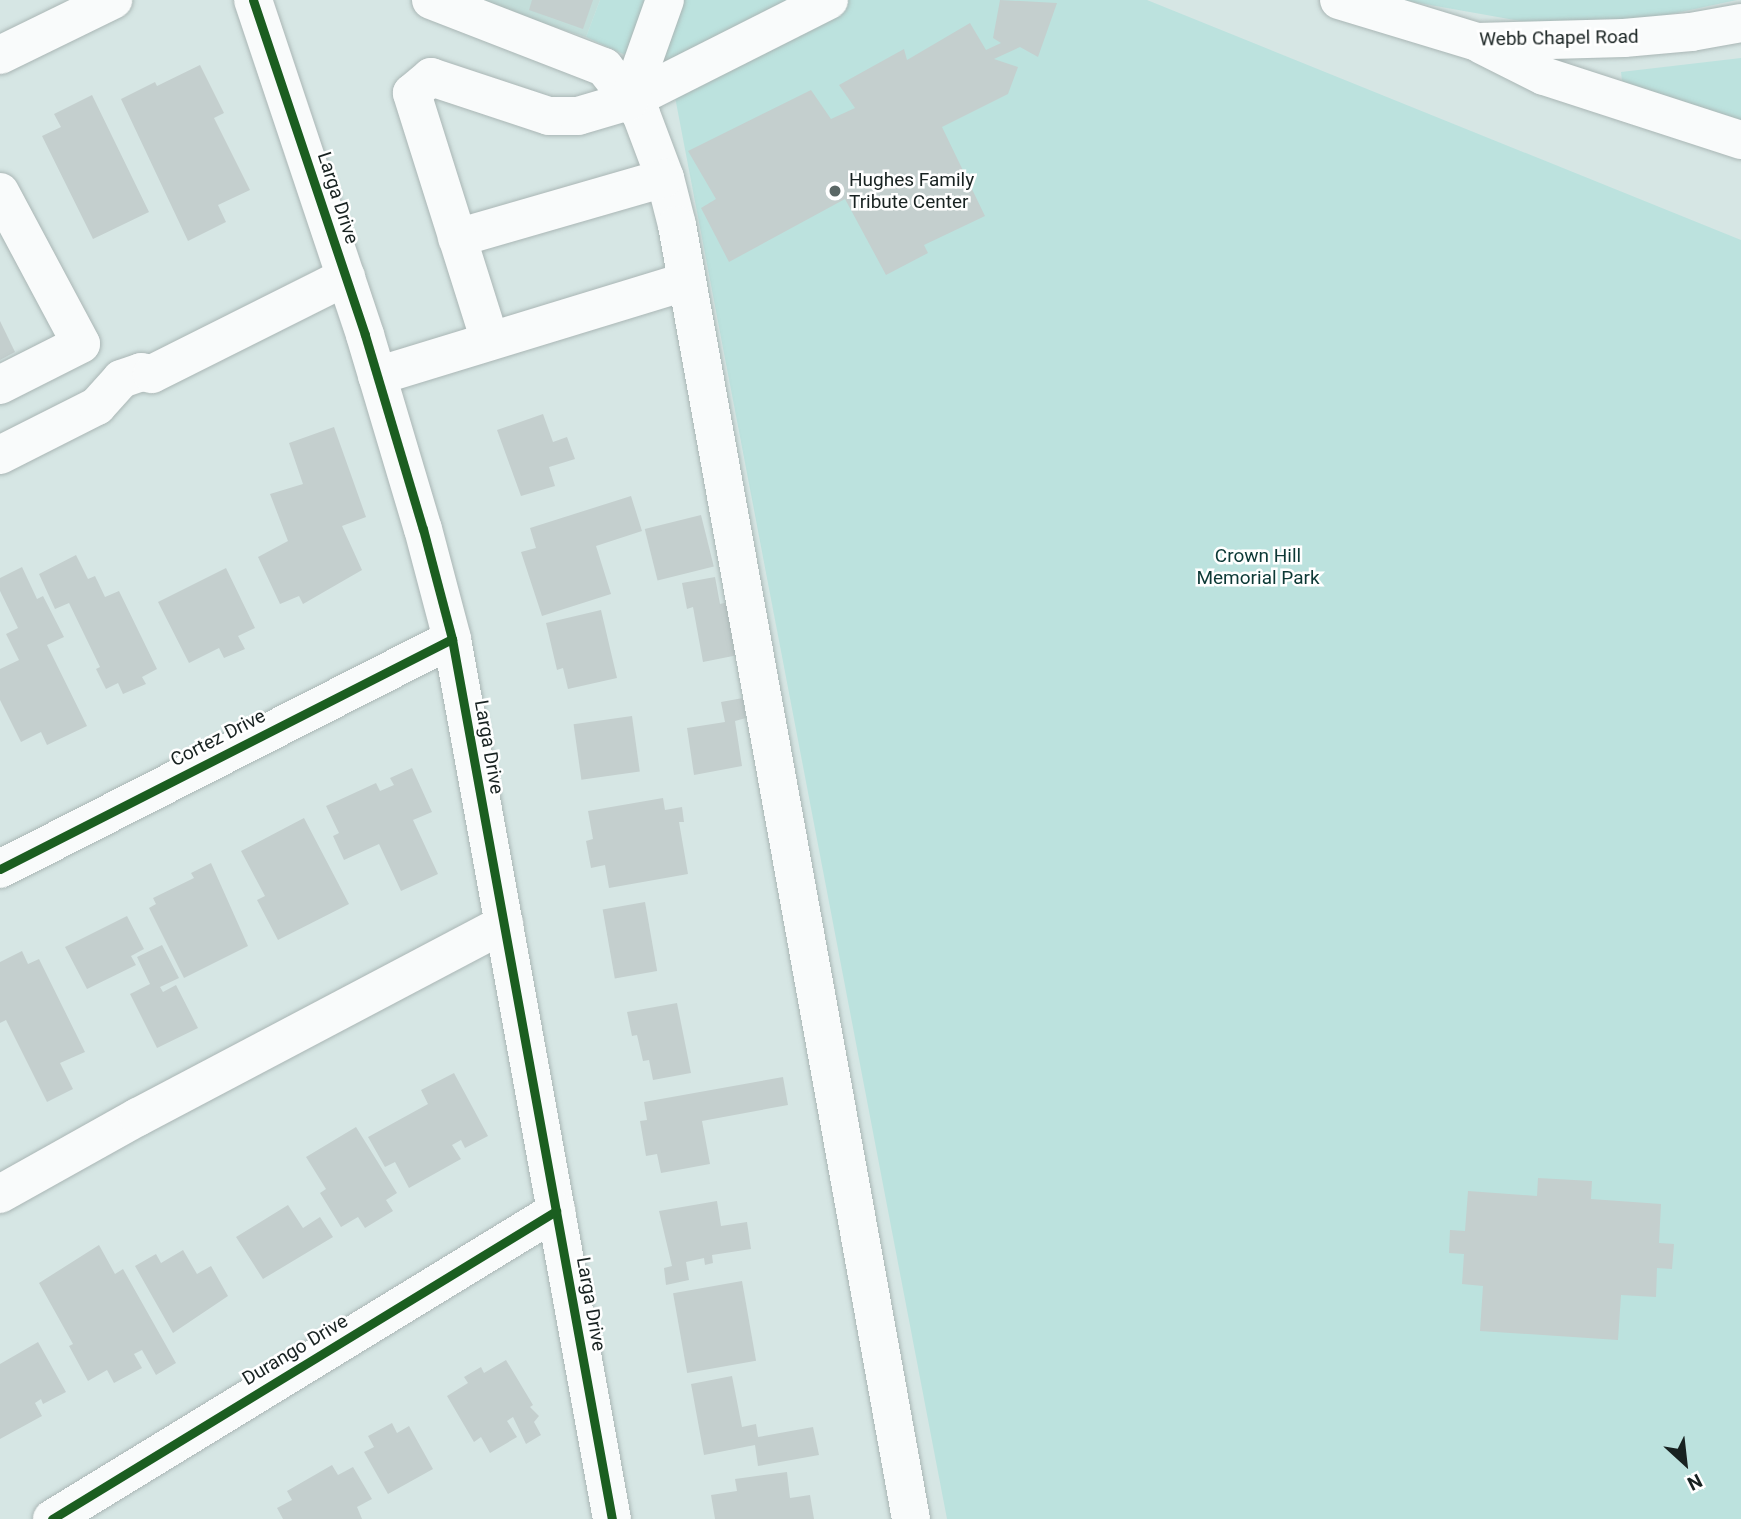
<!DOCTYPE html>
<style>
body{margin:0}
#map{position:relative;width:1741px;height:1519px;overflow:hidden;background:#d6e6e4;font-family:Roboto,sans-serif}
div>[style]{position:absolute}
[style*='--x']{left:calc(var(--x)*1px);top:calc(var(--y)*1px);width:calc(var(--w)*1px);rotate:calc(var(--a)*1deg)}
.built>*{inset:0;background:#c3deda}
.green>*{inset:0;background:#bce2de}
.building>*{inset:0;background:#c4cfce;transform-origin:0 0}
.roads{filter:drop-shadow(0 0 2px #aab6b5) drop-shadow(0 0 2px #aab6b5)}
.minor>*{height:38px;margin:-19px;padding:0 19px;transform-origin:19px;border-radius:19px;background:#f9fbfb}
.major>*{height:38px;margin:-19px;padding:0 19px;transform-origin:19px;border-radius:19px;background:#f9fbfb}
.cycleway>*{height:9px;margin:-4.5px;padding:0 4.5px;transform-origin:4.5px;border-radius:4.5px;background:#1b5e20}
.dots>*{width:19px;height:19px;translate:-50% -50%;box-sizing:border-box;border:4px solid #fff;border-radius:50%}
span{translate:-50% -50%;white-space:nowrap;text-align:center;line-height:1.15;-webkit-text-stroke:5px #fff;paint-order:stroke}
.street-label{font-size:19px;color:#182221}
.poi-label{font-size:19px;color:#182221}
.left{translate:0 -50%;text-align:left}
.park-label{font-size:19px;color:#0c3936}
.north{position:absolute;left:1650px;top:1428px;width:70px;height:70px;-webkit-text-stroke:5px #fff;paint-order:stroke;rotate:153deg;font-size:19px;font-weight:700;line-height:28px;text-align:center;color:#182221}
.north::after{content:'';display:block;margin:auto;width:24px;height:32px;background:#182221;clip-path:polygon(50% 0,100% 100%,50% 72%,0 100%)}
</style>
<div id="map">
<div class="built">
<div style="clip-path:polygon(471px 0,600px 0,586px 37px)"></div>
</div>
<div class="green">
<div style="clip-path:polygon(600px 0,1147px 0,1741px 240px,1741px 1519px,947px 1519px,671px 76px,586px 37px)"></div>
<div style="clip-path:polygon(1402px 0,1737px 0,1610px 27px,1555px 27px)"></div>
<div style="clip-path:polygon(1741px 58px,1741px 124px,1622px 81px,1621px 72px)"></div>
</div>
<div class="building">
<div style="clip-path:polygon(532px 0,593px 0,583px 29px,529px 10px)"></div>
<div style="clip-path:polygon(1000px 0,1057px 3px,1038px 57px,1020px 47px,994px 59px,1018px 67px,1008px 94px,942px 127px,985px 216px,924px 245px,928px 253px,886px 275px,845px 199px,729px 262px,701px 208px,716px 199px,688px 151px,811px 90px,831px 119px,855px 108px,839px 85px,904px 49px,907px 60px,970px 23px,986px 50px,1001px 43px,993px 38px)"></div>
<div style="clip-path:polygon(200px 65px,224px 113px,214px 118px,250px 190px,218px 205px,226px 222px,188px 241px,121px 99px,155px 82px,157px 86px)"></div>
<div style="clip-path:polygon(92px 95px,149px 212px,93px 239px,42px 136px,61px 127px,54px 114px)"></div>
<div style="clip-path:polygon(0 321px,15px 352px,0 360px)"></div>
<div style="clip-path:polygon(543px 414px,553px 442px,567px 437px,575px 459px,549px 467px,555px 486px,521px 496px,497px 430px)"></div>
<div style="clip-path:polygon(334px 427px,366px 517px,342px 526px,362px 570px,303px 604px,299px 596px,280px 604px,258px 557px,288px 541px,270px 494px,303px 484px,289px 443px)"></div>
<div style="clip-path:polygon(631px 496px,642px 531px,596px 546px,611px 594px,542px 616px,521px 552px,536px 548px,530px 528px)"></div>
<div style="left:701px;top:515px;width:53px;height:58px;rotate:76deg"></div>
<div style="clip-path:polygon(76px 555px,88px 579px,95px 576px,105px 597px,119px 591px,157px 669px,142px 677px,146px 684px,123px 694px,118px 683px,106px 689px,96px 669px,100px 667px,69px 603px,55px 609px,39px 574px)"></div>
<div style="clip-path:polygon(22px 567px,37px 599px,43px 596px,64px 637px,47px 645px,87px 726px,47px 745px,41px 732px,21px 742px,0 700px,0 669px,19px 660px,6px 634px,18px 628px,0 591px,0 578px)"></div>
<div style="clip-path:polygon(226px 568px,255px 628px,238px 636px,245px 649px,224px 658px,219px 648px,189px 663px,158px 602px)"></div>
<div style="clip-path:polygon(715px 577px,720px 604px,733px 601px,743px 654px,703px 662px,693px 607px,687px 609px,682px 583px)"></div>
<div style="clip-path:polygon(601px 610px,617px 678px,568px 689px,563px 668px,557px 670px,546px 623px)"></div>
<div style="clip-path:polygon(743px 698px,746px 718px,735px 721px,742px 766px,694px 775px,687px 728px,725px 722px,721px 702px)"></div>
<div style="left:632px;top:716px;width:56px;height:59px;rotate:82deg"></div>
<div style="clip-path:polygon(412px 768px,432px 812px,413px 820px,438px 874px,401px 891px,379px 844px,344px 860px,333px 836px,339px 833px,326px 806px,376px 783px,380px 791px,394px 785px,390px 778px)"></div>
<div style="clip-path:polygon(663px 798px,665px 810px,682px 807px,684px 822px,679px 822px,688px 874px,609px 888px,605px 865px,591px 868px,586px 841px,593px 839px,588px 811px)"></div>
<div style="clip-path:polygon(304px 818px,349px 904px,278px 940px,257px 900px,265px 896px,241px 851px)"></div>
<div style="clip-path:polygon(211px 863px,248px 946px,184px 978px,149px 908px,156px 904px,153px 898px,194px 878px,191px 873px)"></div>
<div style="left:645px;top:902px;width:70px;height:43px;rotate:80deg"></div>
<div style="clip-path:polygon(127px 916px,144px 949px,131px 956px,136px 965px,87px 989px,65px 947px)"></div>
<div style="clip-path:polygon(162px 945px,179px 978px,160px 987px,163px 992px,176px 985px,198px 1028px,157px 1048px,130px 994px,150px 984px,137px 957px)"></div>
<div style="clip-path:polygon(22px 951px,28px 964px,39px 959px,85px 1052px,60px 1063px,73px 1089px,47px 1102px,6px 1020px,0 1023px,0 962px)"></div>
<div style="clip-path:polygon(677px 1003px,691px 1073px,653px 1080px,649px 1060px,643px 1061px,637px 1035px,632px 1036px,627px 1012px)"></div>
<div style="clip-path:polygon(454px 1073px,488px 1136px,465px 1148px,461px 1140px,452px 1145px,461px 1159px,409px 1188px,395px 1162px,385px 1167px,368px 1137px,428px 1104px,421px 1090px)"></div>
<div style="clip-path:polygon(783px 1077px,788px 1105px,702px 1121px,710px 1164px,661px 1173px,657px 1154px,646px 1156px,640px 1121px,647px 1120px,644px 1102px)"></div>
<div style="clip-path:polygon(356px 1127px,397px 1193px,386px 1200px,393px 1211px,365px 1228px,358px 1217px,341px 1227px,320px 1193px,326px 1189px,306px 1157px)"></div>
<div style="clip-path:polygon(1538px 1178px,1592px 1181px,1591px 1199px,1661px 1204px,1659px 1243px,1674px 1244px,1672px 1269px,1657px 1268px,1656px 1297px,1621px 1295px,1618px 1340px,1480px 1331px,1483px 1286px,1462px 1284px,1464px 1254px,1449px 1253px,1450px 1230px,1465px 1231px,1468px 1191px,1537px 1196px)"></div>
<div style="clip-path:polygon(717px 1201px,721px 1226px,747px 1222px,751px 1249px,712px 1255px,713px 1263px,705px 1265px,704px 1258px,686px 1262px,689px 1280px,666px 1285px,664px 1268px,672px 1266px,659px 1211px)"></div>
<div style="clip-path:polygon(288px 1205px,303px 1228px,320px 1217px,333px 1237px,263px 1279px,236px 1237px)"></div>
<div style="clip-path:polygon(99px 1245px,115px 1274px,123px 1269px,176px 1363px,156px 1375px,142px 1350px,134px 1354px,142px 1368px,114px 1383px,107px 1370px,88px 1381px,69px 1346px,73px 1344px,39px 1283px)"></div>
<div style="clip-path:polygon(183px 1250px,197px 1274px,211px 1266px,228px 1296px,173px 1333px,135px 1266px,156px 1254px,161px 1263px)"></div>
<div style="left:742px;top:1281px;width:81px;height:70px;rotate:80deg"></div>
<div style="clip-path:polygon(38px 1342px,66px 1392px,43px 1404px,41px 1399px,35px 1403px,42px 1416px,0 1439px,0 1364px)"></div>
<div style="clip-path:polygon(506px 1360px,533px 1405px,530px 1407px,539px 1416px,534px 1422px,541px 1435px,526px 1444px,513px 1417px,507px 1421px,517px 1437px,490px 1453px,481px 1437px,474px 1442px,447px 1396px,468px 1383px,464px 1377px,481px 1367px,484px 1373px)"></div>
<div style="clip-path:polygon(732px 1376px,742px 1427px,756px 1424px,758px 1437px,813px 1427px,819px 1455px,758px 1466px,755px 1445px,704px 1455px,691px 1384px)"></div>
<div style="clip-path:polygon(392px 1423px,397px 1433px,409px 1426px,433px 1469px,388px 1494px,364px 1452px,374px 1447px,368px 1436px)"></div>
<div style="clip-path:polygon(332px 1465px,338px 1475px,353px 1467px,372px 1499px,357px 1507px,362px 1519px,283px 1519px,277px 1508px,292px 1500px,287px 1491px)"></div>
<div style="clip-path:polygon(787px 1472px,790px 1498px,810px 1495px,814px 1519px,715px 1519px,711px 1495px,737px 1491px,735px 1479px)"></div>
</div>
<div class="roads">
<div class="minor">
<div style="--x:253;--y:0;--w:353;--a:71.5"></div>
<div style="--x:365;--y:335;--w:202;--a:73.4"></div>
<div style="--x:423;--y:529;--w:114;--a:75.2"></div>
<div style="--x:452;--y:639;--w:894;--a:79.7"></div>
<div style="--x:431;--y:0;--w:186;--a:21.2"></div>
<div style="--x:604;--y:67;--w:60;--a:51.8"></div>
<div style="--x:641;--y:114;--w:68;--a:69.4"></div>
<div style="--x:665;--y:178;--w:49;--a:75.7"></div>
<div style="--x:677;--y:225;--w:1315;--a:79.75"></div>
<div style="--x:0;--y:55;--w:126;--a:-26"></div>
<div style="--x:629;--y:101;--w:224;--a:-26.8"></div>
<div style="--x:0;--y:192;--w:172;--a:61.9"></div>
<div style="--x:81;--y:344;--w:91;--a:153.2"></div>
<div style="--x:457;--y:238;--w:216;--a:-16.1"></div>
<div style="--x:490;--y:341;--w:260;--a:-107.5"></div>
<div style="--x:412;--y:93;--w:25;--a:-40"></div>
<div style="--x:431;--y:77;--w:124;--a:18.3"></div>
<div style="--x:549;--y:116;--w:29;--a:0"></div>
<div style="--x:578;--y:116;--w:53;--a:-16.4"></div>
<div style="--x:629;--y:101;--w:107;--a:-70.4"></div>
<div style="--x:377;--y:376;--w:324;--a:-17"></div>
<div style="--x:0;--y:455;--w:109;--a:-26.8"></div>
<div style="--x:97;--y:406;--w:36;--a:-48"></div>
<div style="--x:121;--y:379;--w:21;--a:-19"></div>
<div style="--x:141;--y:372;--w:11;--a:10"></div>
<div style="--x:152;--y:374;--w:217;--a:-26.6"></div>
<div style="--x:0;--y:869;--w:507;--a:-26.97"></div>
<div style="--x:0;--y:1194;--w:158;--a:-29.2"></div>
<div style="--x:138;--y:1117;--w:414;--a:-27.8"></div>
<div style="--x:52;--y:1519;--w:591;--a:-31.43"></div>
</div>
<div class="major">
<div style="--x:1339;--y:0;--w:144;--a:16.9"></div>
<div style="--x:1477;--y:42;--w:147;--a:-1.6"></div>
<div style="--x:1624;--y:38;--w:67;--a:-5.1"></div>
<div style="--x:1691;--y:32;--w:51;--a:-10.2"></div>
<div style="--x:1482;--y:45;--w:69;--a:26.6"></div>
<div style="--x:1544;--y:76;--w:207;--a:18"></div>
</div>
</div>
<div class="cycleway">
<div style="--x:253;--y:0;--w:353;--a:71.5"></div>
<div style="--x:365;--y:335;--w:202;--a:73.4"></div>
<div style="--x:423;--y:529;--w:114;--a:75.2"></div>
<div style="--x:452;--y:639;--w:894;--a:79.7"></div>
<div style="--x:0;--y:869;--w:507;--a:-26.97"></div>
<div style="--x:52;--y:1519;--w:591;--a:-31.43"></div>
</div>
<div class="dots">
<div style="left:835px;top:191px;background:#5a6765"></div>
</div>
<div class="street-label">
<span style="left:1559px;top:38px;rotate:-1deg">Webb Chapel Road</span>
<span style="left:338px;top:198px;rotate:72deg">Larga Drive</span>
<span style="left:218px;top:738px;rotate:-27deg">Cortez Drive</span>
<span style="left:489px;top:747px;rotate:80deg">Larga Drive</span>
<span style="left:591px;top:1304px;rotate:80deg">Larga Drive</span>
<span style="left:295px;top:1350px;rotate:-31deg">Durango Drive</span>
</div>
<div class="poi-label">
<span class="left" style="left:849px;top:191px">Hughes Family<br>Tribute Center</span>
</div>
<div class="park-label">
<span style="left:1258px;top:567px">Crown Hill<br>Memorial Park</span>
</div>
<div class="north">N</div>
</div>
